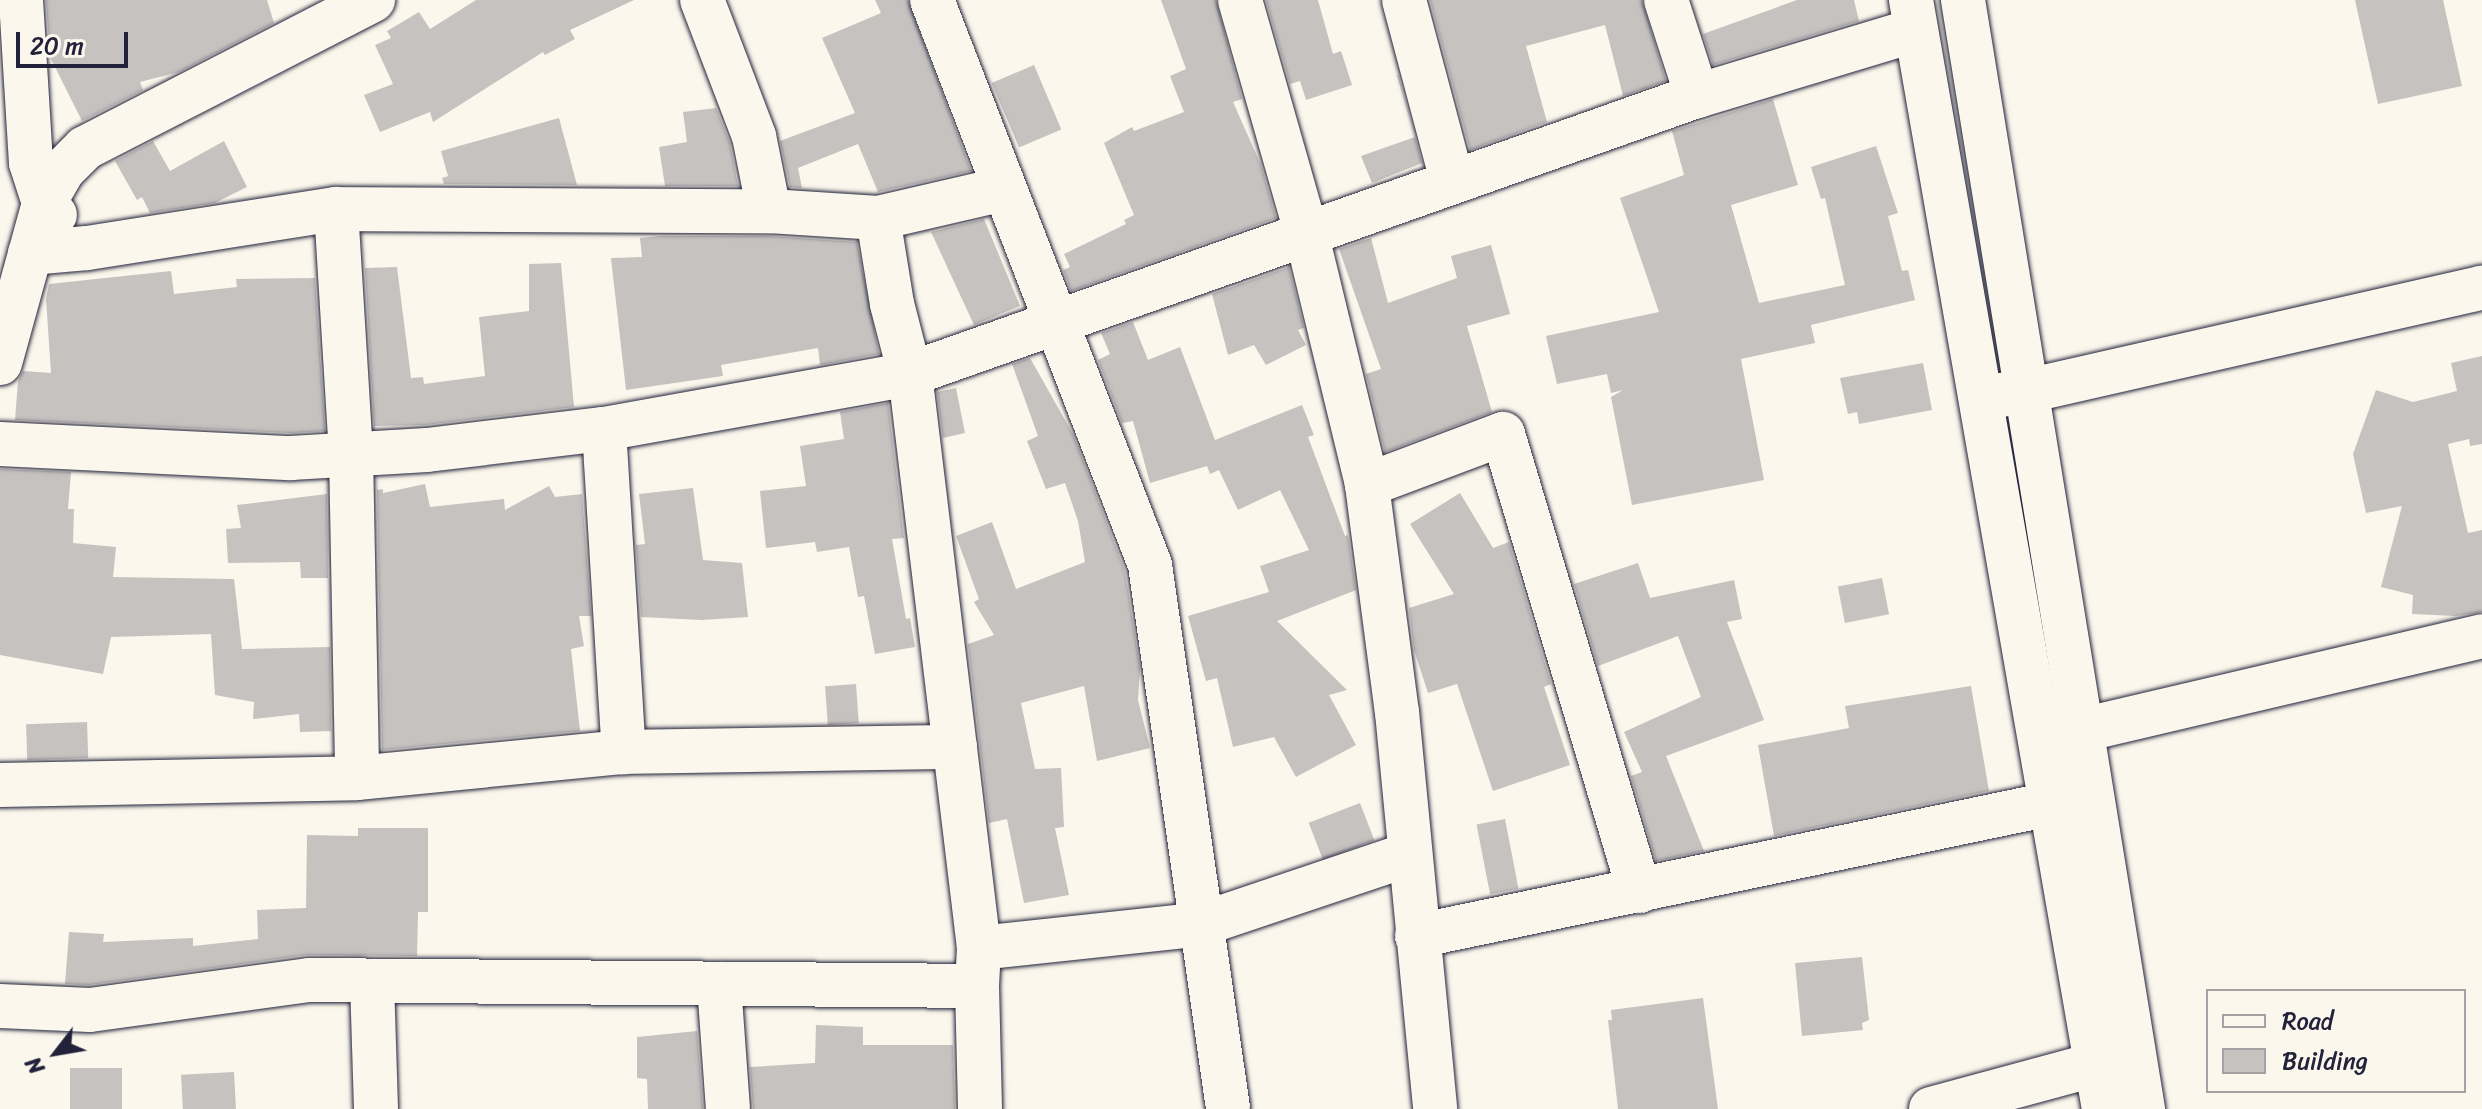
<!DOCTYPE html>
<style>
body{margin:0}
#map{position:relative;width:2482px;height:1109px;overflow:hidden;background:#fbf7ec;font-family:Sriracha,sans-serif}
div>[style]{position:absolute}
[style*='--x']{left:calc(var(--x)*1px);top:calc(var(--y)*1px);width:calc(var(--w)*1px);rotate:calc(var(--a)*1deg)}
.building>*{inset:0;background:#c6c2c0;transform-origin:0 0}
.roads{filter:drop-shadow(0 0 2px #22223b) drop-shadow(0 0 2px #22223b)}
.minor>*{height:44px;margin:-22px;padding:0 22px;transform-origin:22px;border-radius:22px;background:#fbf7ec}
.major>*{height:44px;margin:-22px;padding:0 22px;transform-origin:22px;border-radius:22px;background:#fbf7ec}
span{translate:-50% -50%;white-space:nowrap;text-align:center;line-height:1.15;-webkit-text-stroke:6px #fbf7ec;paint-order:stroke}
.legend{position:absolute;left:2206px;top:989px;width:260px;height:104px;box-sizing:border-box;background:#fbf7ec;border:2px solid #a4a2a5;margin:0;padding:10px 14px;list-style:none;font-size:24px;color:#22223b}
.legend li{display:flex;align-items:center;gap:16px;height:40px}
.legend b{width:40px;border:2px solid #a4a2a5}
.north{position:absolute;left:16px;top:1013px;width:80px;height:80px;-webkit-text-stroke:6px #fbf7ec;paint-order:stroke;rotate:239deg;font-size:22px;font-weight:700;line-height:32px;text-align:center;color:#22223b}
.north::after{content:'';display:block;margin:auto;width:28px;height:36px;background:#22223b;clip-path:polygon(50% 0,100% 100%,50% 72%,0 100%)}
.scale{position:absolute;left:16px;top:32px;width:112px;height:36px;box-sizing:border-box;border:4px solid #22223b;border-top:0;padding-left:10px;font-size:24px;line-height:28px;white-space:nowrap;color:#22223b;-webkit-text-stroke:6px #fbf7ec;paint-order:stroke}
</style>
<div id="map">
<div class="building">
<div style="clip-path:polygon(46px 0,267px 0,274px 23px,179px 72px,140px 82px,143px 90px,82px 121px,50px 57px)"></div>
<div style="clip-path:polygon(476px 0,634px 0,570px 30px,575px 39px,545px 55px,543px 52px,433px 122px,430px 112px,380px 132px,364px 95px,393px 84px,375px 45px,391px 38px,387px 31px,419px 12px,430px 29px)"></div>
<div style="clip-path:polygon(875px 0,908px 0,971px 171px,878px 192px,858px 144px,798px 168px,802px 188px,790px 187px,780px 141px,855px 113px,822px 38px,881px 13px)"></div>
<div style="clip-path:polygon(1161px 0,1216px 0,1242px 99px,1233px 102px,1261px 165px,1276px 218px,1071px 291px,1063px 270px,1070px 267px,1064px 254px,1126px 224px,1124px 220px,1134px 215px,1104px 143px,1132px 127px,1134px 131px,1184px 112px,1170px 76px,1186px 69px)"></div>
<div style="clip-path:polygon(1266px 0,1318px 0,1333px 54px,1341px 51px,1352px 85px,1306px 100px,1300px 81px,1290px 84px)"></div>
<div style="clip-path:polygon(1430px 0,1642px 0,1666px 81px,1623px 96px,1605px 25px,1526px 46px,1547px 122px,1470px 150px)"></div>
<div style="clip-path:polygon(1797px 0,1854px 0,1859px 21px,1713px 65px,1703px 34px)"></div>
<div style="clip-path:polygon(2355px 0,2443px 0,2462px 86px,2378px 104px)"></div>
<div style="left:1034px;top:65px;width:70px;height:46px;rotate:67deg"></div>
<div style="clip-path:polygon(1397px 75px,1398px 75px,1422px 163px,1372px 183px,1361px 156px,1415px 137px)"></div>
<div style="clip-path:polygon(1773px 99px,1798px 185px,1731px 205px,1759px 303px,1845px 285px,1825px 198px,1821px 199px,1811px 167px,1876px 146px,1898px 213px,1888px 216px,1902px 271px,1908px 270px,1915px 300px,1811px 325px,1815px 343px,1741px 359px,1764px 480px,1632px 505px,1611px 397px,1623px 390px,1611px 393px,1607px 374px,1557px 384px,1546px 336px,1659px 312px,1620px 198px,1684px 175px,1672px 131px)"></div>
<div style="clip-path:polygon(716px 108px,730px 143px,738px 186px,665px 186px,659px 147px,687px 142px,683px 112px)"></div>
<div style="clip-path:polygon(559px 118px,577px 185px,444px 184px,442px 178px,448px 176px,441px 151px)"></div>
<div style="clip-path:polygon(153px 141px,170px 171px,224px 141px,247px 187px,215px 203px,150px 213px,142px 197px,137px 200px,115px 161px)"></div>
<div style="clip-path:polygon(984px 219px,1020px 306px,974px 325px,931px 232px)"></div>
<div style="clip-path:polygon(661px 236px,768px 236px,857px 242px,879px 354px,820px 365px,818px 348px,721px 365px,723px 376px,626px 390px,611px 258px,642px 257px,640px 238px)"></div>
<div style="clip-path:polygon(1371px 238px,1388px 303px,1457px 278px,1451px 256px,1491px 245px,1510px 314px,1467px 326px,1492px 412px,1385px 452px,1366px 374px,1381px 369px,1339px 249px)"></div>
<div style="clip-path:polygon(561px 263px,574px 407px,425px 425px,374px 426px,365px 268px,397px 267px,411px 378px,423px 377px,424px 384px,485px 376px,479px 317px,529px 311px,529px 264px)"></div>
<div style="clip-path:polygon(1289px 267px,1304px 328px,1298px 330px,1306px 345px,1266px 365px,1254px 345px,1228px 355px,1212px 294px)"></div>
<div style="clip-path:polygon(171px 271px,174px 294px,237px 287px,236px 279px,315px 278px,325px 431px,291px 433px,15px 420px,18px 381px,23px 371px,51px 373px,46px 299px,49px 284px)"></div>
<div style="clip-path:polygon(1133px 322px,1148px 360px,1180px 347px,1215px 440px,1302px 405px,1314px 435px,1308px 437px,1345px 536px,1348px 535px,1356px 590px,1277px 621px,1347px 690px,1329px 695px,1356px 745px,1296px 777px,1274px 737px,1233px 747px,1217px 678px,1206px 681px,1188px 616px,1269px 592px,1260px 566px,1309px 550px,1280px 490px,1238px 510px,1219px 470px,1210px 474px,1207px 466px,1150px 483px,1133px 421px,1122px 423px,1098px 360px,1110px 354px,1101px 333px)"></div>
<div style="clip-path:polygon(2482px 356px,2482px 444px,2470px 446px,2469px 439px,2448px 444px,2468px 533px,2482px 530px,2482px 612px,2456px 616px,2412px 614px,2413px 595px,2381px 587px,2402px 506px,2366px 513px,2353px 454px,2376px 390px,2413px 402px,2457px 391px,2451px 363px)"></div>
<div style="clip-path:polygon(1030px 358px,1073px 434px,1125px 571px,1140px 669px,1138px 700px,1150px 748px,1097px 761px,1084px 686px,1021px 703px,1035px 769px,1061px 768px,1064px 827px,1055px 828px,1069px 895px,1024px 903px,1007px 819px,989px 823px,968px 644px,994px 635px,974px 602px,979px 599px,956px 536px,992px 522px,1016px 589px,1085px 562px,1078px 521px,1065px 483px,1046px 489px,1027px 441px,1038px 436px,1012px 364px)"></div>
<div style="clip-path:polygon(1923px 363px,1932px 410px,1859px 424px,1857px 412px,1848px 414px,1840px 378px)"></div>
<div style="clip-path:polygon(956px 388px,965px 433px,943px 438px,937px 392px)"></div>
<div style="clip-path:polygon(888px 403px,904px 538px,892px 539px,906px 619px,910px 618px,915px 647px,875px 654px,864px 596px,858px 597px,849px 547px,817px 552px,815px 542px,766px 548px,760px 491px,806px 486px,800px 446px,844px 439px,840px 412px)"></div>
<div style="clip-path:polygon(0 469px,71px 472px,68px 509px,74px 509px,73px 543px,116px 547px,113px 577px,234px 579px,242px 649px,330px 647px,331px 731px,300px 732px,299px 714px,253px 719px,254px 702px,215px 695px,211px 634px,111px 637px,103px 674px,0 655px)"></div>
<div style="clip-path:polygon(425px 484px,430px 507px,504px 499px,505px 510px,549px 486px,555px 497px,582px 494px,591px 616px,579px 616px,584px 646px,571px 649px,580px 731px,382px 750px,377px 490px,383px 489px,383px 493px)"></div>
<div style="clip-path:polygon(693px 488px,703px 560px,742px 563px,748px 617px,702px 620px,641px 617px,636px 545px,645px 544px,639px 494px)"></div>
<div style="clip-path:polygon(1460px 493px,1493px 548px,1509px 542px,1551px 684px,1544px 687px,1570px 765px,1493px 791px,1457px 684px,1428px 693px,1414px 650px,1409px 608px,1454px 594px,1410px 524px)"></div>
<div style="clip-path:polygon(327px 494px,328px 578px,301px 578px,300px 562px,228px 563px,226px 529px,241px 528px,237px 505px)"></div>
<div style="clip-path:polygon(1638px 563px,1650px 598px,1734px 580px,1742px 619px,1727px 622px,1764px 720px,1666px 756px,1704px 851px,1656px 861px,1631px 776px,1642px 772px,1624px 732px,1701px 697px,1678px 636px,1598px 666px,1574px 584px)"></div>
<div style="left:1882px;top:578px;width:37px;height:45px;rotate:79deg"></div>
<div style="left:856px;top:684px;width:39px;height:31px;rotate:86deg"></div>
<div style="clip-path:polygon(1971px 686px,1989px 791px,1774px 836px,1758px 745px,1849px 728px,1845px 706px)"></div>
<div style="left:87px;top:722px;width:36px;height:61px;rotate:88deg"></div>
<div style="left:1360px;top:803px;width:40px;height:55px;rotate:69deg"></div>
<div style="left:1505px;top:819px;width:71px;height:29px;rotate:79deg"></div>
<div style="clip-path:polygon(358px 828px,428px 828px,428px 912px,418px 912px,417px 956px,306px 955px,89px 985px,65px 984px,69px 932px,104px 934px,103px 942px,193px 938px,193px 946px,258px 939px,257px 910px,306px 908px,307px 835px,358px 836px)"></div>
<div style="clip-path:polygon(1862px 957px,1869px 1020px,1862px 1023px,1863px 1030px,1802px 1036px,1795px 963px)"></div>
<div style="clip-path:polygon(1703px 998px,1718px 1109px,1618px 1109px,1608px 1020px,1612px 1020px,1611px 1010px)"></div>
<div style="clip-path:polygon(816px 1025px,863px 1027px,863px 1045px,953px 1045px,955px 1109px,753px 1109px,750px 1067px,815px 1063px)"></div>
<div style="clip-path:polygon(697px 1031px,703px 1109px,648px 1109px,647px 1079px,637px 1078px,637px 1037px)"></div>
<div style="left:70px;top:1068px;width:52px;height:41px"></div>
<div style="left:234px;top:1072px;width:37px;height:53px;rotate:87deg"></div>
</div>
<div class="roads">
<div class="minor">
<div style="--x:21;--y:0;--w:163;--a:86.5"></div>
<div style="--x:31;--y:163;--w:42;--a:72"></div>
<div style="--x:44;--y:203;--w:16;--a:47"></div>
<div style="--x:932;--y:0;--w:606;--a:68.9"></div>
<div style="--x:1150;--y:565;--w:549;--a:81.83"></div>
<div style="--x:1240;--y:0;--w:241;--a:74.1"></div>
<div style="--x:1306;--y:232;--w:260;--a:76.4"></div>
<div style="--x:1367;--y:485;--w:229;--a:82.5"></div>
<div style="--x:1397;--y:712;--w:399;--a:84.5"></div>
<div style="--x:1404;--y:0;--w:186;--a:75.1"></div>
<div style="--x:1666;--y:0;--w:101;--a:72.1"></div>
<div style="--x:336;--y:209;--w:433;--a:0.3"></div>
<div style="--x:878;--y:218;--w:129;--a:-13"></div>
<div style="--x:30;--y:253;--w:57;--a:-5"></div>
<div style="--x:87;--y:248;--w:252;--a:-8.9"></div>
<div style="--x:336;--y:209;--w:245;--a:86.5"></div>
<div style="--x:351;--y:454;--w:324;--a:88.9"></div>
<div style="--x:0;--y:363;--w:166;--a:-74.6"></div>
<div style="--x:44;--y:203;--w:38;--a:-60"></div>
<div style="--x:63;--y:170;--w:31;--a:-45"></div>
<div style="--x:85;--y:148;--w:324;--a:-27.2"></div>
<div style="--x:1988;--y:397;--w:39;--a:-9"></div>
<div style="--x:2027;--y:391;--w:467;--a:-12.8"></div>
<div style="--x:604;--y:429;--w:324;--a:86.5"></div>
<div style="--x:0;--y:444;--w:291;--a:2.8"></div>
<div style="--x:291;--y:458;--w:136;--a:-3.4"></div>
<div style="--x:427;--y:450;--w:178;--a:-6.8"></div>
<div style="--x:604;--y:429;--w:311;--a:-10.2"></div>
<div style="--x:910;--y:374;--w:835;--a:-19.46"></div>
<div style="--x:1697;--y:96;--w:228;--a:-16.8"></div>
<div style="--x:1367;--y:485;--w:145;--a:-20.6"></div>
<div style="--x:1503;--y:434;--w:477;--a:73.4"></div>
<div style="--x:2082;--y:730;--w:411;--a:-13.2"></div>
<div style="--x:0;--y:785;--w:357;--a:-1.1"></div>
<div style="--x:357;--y:778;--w:268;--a:-5.6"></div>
<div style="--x:624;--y:752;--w:331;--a:-0.9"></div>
<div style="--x:1417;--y:936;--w:647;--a:-11.78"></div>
<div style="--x:979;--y:948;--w:224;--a:-6.1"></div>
<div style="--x:1202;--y:924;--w:219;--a:-18.6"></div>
<div style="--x:372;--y:981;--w:128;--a:88.2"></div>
<div style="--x:719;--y:984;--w:125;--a:85.9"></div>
<div style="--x:977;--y:986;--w:123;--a:88.6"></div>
<div style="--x:0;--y:1006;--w:90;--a:2.5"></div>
<div style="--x:90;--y:1010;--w:221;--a:-7.8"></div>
<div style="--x:309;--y:980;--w:668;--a:0.51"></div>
<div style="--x:977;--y:986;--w:38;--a:-87"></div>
<div style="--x:979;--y:948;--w:578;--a:-96.85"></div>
<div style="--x:910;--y:374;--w:72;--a:-104.4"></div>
<div style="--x:892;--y:304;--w:87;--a:-99.2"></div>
<div style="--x:878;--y:218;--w:109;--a:-176.3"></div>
<div style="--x:769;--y:211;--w:76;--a:-101.3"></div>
<div style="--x:754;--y:136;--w:146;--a:-110.9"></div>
<div style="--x:1931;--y:1109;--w:172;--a:-15.2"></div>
</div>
<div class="major">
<div style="--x:1911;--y:0;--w:1126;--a:80.13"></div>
<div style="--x:1963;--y:0;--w:1124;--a:80.78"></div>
</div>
</div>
<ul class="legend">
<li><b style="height:10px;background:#fbf7ec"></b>Road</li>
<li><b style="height:22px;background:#c6c2c0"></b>Building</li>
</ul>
<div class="north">N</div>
<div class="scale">20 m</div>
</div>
